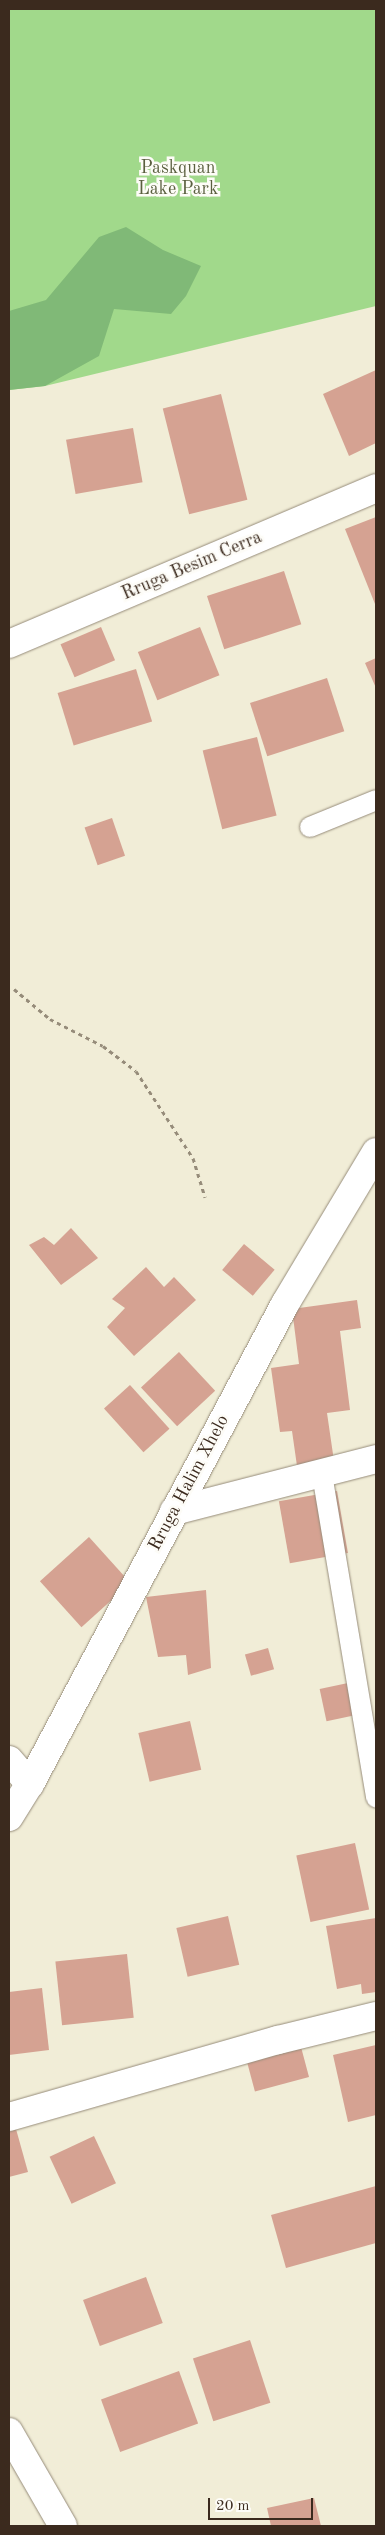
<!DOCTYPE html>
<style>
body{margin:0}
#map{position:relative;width:385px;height:2535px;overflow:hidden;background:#f1edd7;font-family:"Old Standard TT",serif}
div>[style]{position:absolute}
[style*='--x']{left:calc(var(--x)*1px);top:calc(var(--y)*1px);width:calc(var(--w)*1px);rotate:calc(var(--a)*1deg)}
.green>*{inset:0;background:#a1d98b}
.forest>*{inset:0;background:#80b977}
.building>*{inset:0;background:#d5a292;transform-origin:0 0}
.path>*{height:3px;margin-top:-1.5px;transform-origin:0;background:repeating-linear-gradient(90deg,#968c7a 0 4px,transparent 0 8px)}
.roads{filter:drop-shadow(0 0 1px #968c7a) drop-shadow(0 0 1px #968c7a)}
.service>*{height:20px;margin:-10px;padding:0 10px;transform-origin:10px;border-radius:10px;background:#fff}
.minor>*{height:28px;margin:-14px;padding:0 14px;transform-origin:14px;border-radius:14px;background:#fff}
.tertiary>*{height:28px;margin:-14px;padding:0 14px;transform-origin:14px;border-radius:14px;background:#fff}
span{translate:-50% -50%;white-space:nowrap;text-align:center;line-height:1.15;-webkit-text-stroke:5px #fdfcf7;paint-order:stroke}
.park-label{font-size:18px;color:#5a5f3f}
.street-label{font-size:18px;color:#3b2a1e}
.frame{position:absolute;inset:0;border:10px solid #3b2a1e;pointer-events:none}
.scale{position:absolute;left:208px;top:2498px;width:105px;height:22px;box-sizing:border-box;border:2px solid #3b2a1e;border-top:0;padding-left:6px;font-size:15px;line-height:18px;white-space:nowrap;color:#3b2a1e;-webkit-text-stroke:4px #fdfcf7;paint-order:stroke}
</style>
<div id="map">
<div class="green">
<div style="clip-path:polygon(9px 9px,376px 9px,376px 306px,45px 386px,9px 390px)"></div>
</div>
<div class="forest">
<div style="clip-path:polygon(126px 227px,163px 250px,201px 266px,186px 296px,171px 314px,114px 309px,99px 356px,45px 386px,9px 390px,9px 311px,46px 300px,99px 237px)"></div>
</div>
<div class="building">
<div style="clip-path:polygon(376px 370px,376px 443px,349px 456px,323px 394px)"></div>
<div style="left:221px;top:394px;width:109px;height:60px;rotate:76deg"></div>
<div style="left:133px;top:428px;width:55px;height:68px;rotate:80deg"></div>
<div style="clip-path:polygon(376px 517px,376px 604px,375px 604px,345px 529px)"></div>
<div style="left:284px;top:571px;width:56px;height:81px;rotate:72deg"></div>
<div style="left:101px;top:627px;width:36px;height:44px;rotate:67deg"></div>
<div style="left:200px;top:627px;width:52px;height:67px;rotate:68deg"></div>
<div style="clip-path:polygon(376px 658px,376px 688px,365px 663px)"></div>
<div style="left:136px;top:669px;width:55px;height:82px;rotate:73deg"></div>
<div style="left:327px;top:678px;width:56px;height:81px;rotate:72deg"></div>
<div style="left:257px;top:737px;width:81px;height:56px;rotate:76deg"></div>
<div style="left:112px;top:818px;width:40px;height:29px;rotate:71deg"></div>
<div style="clip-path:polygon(71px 1228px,98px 1258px,61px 1285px,29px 1245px,44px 1237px,54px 1245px)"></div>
<div style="left:244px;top:1244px;width:40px;height:34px;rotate:40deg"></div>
<div style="clip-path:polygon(146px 1267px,164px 1287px,174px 1277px,196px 1300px,134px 1356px,107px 1327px,125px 1308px,112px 1299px)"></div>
<div style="clip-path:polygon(357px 1300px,361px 1328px,340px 1331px,350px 1410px,327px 1413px,334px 1461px,297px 1466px,292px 1431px,280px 1432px,271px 1368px,299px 1364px,292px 1309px)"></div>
<div style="left:179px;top:1352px;width:53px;height:52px;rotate:47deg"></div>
<div style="left:130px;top:1385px;width:59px;height:35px;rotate:48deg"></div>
<div style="left:337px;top:1491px;width:63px;height:59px;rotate:80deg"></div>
<div style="left:89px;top:1537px;width:62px;height:66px;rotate:48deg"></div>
<div style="clip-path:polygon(206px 1590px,211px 1668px,188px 1675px,186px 1655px,158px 1657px,146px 1597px)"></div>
<div style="left:268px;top:1648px;width:22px;height:24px;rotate:74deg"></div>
<div style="left:348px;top:1683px;width:33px;height:29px;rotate:78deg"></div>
<div style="left:190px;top:1721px;width:50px;height:53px;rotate:77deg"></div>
<div style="left:355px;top:1843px;width:68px;height:60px;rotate:78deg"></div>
<div style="left:228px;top:1916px;width:50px;height:53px;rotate:77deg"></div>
<div style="clip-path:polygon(376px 1918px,376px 1992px,362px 1994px,361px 1984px,337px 1989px,326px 1926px)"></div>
<div style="left:127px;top:1954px;width:64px;height:72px;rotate:84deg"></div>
<div style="clip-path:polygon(42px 1988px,49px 2050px,9px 2055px,9px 1992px)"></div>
<div style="clip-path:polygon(376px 2045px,376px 2115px,348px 2122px,333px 2055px)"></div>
<div style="left:301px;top:2047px;width:31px;height:56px;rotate:75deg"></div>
<div style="clip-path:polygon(16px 2129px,28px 2172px,9px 2177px,9px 2131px)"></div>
<div style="left:94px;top:2136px;width:52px;height:49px;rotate:65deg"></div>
<div style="clip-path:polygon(376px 2186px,376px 2243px,286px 2268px,271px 2215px)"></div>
<div style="left:146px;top:2277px;width:49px;height:67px;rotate:70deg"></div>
<div style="left:250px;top:2340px;width:66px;height:60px;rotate:72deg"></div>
<div style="left:179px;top:2371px;width:56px;height:83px;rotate:70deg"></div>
<div style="clip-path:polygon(314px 2498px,321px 2526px,271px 2526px,267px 2508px)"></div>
</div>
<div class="path">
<div style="--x:14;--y:989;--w:47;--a:39.8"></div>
<div style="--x:50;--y:1019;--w:59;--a:27"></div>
<div style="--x:103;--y:1046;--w:41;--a:37.1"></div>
<div style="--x:136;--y:1071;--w:104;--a:56.8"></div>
<div style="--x:193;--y:1158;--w:41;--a:72.9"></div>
</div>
<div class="roads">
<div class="service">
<div style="--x:310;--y:827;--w:71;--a:-22.2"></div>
<div style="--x:322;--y:1474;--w:328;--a:80.5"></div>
</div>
<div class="minor">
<div style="--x:174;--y:1511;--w:209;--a:-14.4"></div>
<div style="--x:9;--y:1760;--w:32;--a:49"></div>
<div style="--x:9;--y:1817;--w:39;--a:-58"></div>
<div style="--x:30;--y:1784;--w:544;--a:-62.02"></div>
<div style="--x:285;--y:1304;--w:177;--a:-59.1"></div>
<div style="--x:9;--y:2117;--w:280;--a:-16"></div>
<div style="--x:278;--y:2040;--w:101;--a:-13.8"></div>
<div style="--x:9;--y:2432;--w:108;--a:60.1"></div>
</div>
<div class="tertiary">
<div style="--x:9;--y:644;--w:399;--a:-23"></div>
</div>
</div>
<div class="park-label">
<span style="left:178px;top:179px">Paskquan<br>Lake Park</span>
</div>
<div class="street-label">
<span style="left:192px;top:566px;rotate:-23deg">Rruga Besim Cerra</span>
<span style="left:189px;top:1483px;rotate:-62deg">Rruga Halim Xhelo</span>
</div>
<div class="frame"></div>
<div class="scale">20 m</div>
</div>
